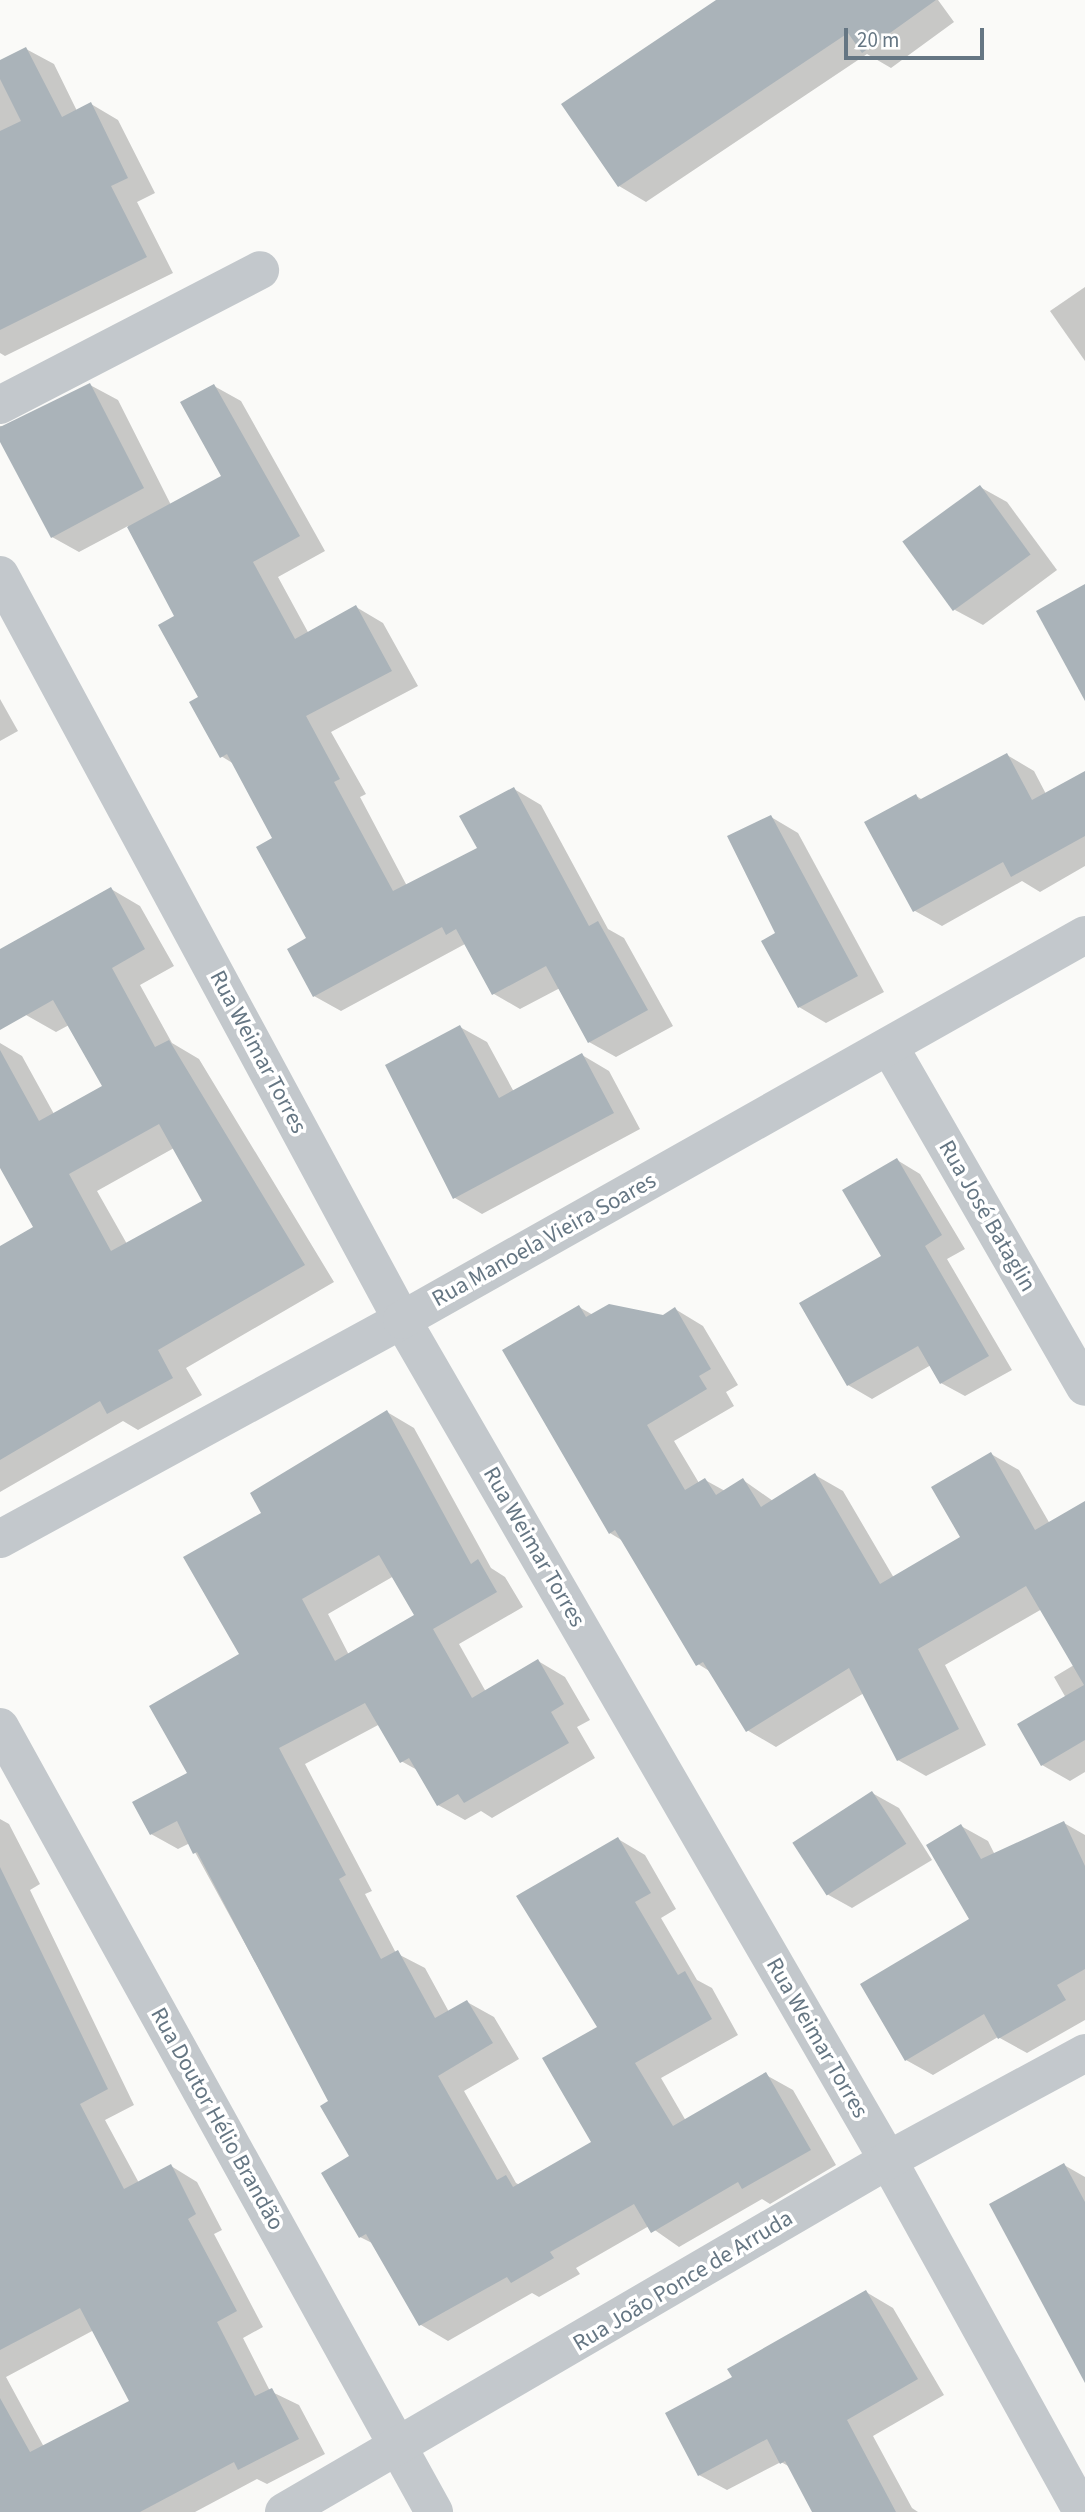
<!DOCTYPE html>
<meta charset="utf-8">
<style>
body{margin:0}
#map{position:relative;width:1085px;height:2512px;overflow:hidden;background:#fafaf8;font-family:"Source Sans 3",sans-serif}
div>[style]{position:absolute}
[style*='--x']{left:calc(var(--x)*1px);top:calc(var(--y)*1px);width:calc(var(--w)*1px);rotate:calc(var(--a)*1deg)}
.shadow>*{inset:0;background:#0003}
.building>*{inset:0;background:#aab3b9;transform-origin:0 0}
.minor>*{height:38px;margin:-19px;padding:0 19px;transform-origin:19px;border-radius:19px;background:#c3c8cc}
span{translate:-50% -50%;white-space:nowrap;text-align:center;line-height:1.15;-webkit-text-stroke:7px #fff;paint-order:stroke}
.street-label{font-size:23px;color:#657683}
.scale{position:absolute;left:844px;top:28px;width:140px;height:32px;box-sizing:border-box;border:4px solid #657683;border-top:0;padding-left:9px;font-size:21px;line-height:24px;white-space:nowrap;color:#657683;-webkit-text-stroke:5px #fff;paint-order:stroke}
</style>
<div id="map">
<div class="shadow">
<div style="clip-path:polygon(720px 0,938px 0,954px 22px,891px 68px,867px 54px,646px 202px,619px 186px)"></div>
<div style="clip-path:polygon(26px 49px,54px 64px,77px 111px,91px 104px,118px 120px,155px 193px,137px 202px,173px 273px,5px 356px,0 353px,0 62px)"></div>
<div style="clip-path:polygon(1085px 287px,1085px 361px,1050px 311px)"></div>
<div style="clip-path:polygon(90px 385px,118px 400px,171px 505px,224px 477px,214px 386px,241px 401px,325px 551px,278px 577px,309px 634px,356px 607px,383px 623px,418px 686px,331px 732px,366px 794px,360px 797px,407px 886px,479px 849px,514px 789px,541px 805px,608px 929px,624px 938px,673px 1026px,616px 1057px,589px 1042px,560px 988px,520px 1009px,494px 994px,465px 944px,341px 1011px,314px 996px,309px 939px,275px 838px,234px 764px,221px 756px,177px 616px,128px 526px,79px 552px,52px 537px,0 438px,0 426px,10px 426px)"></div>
<div style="clip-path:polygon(980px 487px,1007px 502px,1057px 570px,983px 625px,955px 610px)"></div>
<div style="clip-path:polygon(0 699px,18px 731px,0 741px)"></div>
<div style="clip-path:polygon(1007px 755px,1034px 771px,1046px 794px,1085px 772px,1085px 866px,1040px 892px,1022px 881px,942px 926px,915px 911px,916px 796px,923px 800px)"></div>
<div style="clip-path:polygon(771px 817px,798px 833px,884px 992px,826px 1023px,799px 1007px,777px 934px)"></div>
<div style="clip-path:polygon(evenodd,111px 889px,140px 906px,174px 966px,140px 985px,172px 1043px,199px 1059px,334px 1282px,186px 1368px,202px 1395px,138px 1430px,123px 1421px,0 1492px,0 1248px,36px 1228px,0 1164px,0 1043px,22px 1056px,54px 1114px,104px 1087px,69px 1025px,56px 1032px,26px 1015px,0 967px,0 951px,111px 889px,174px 1148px,205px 1201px,127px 1244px,97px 1191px,174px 1148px)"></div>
<div style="clip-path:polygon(460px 1027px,487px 1042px,514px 1092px,582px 1055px,609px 1071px,640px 1129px,482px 1214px,455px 1198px)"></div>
<div style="clip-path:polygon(897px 1160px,920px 1174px,965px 1249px,947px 1259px,1012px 1370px,965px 1396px,941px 1383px,931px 1365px,872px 1399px,848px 1385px,883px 1256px)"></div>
<div style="clip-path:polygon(579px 1307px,593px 1315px,663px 1317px,675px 1309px,703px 1326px,738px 1385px,726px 1392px,734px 1406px,674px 1441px,699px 1483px,705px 1480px,725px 1491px,743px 1480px,773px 1501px,815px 1475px,843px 1491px,894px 1578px,963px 1538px,991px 1454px,1019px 1470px,1050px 1524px,1085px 1504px,1085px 1772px,1070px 1781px,1042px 1765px,1066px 1698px,1054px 1677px,1074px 1665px,1042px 1609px,945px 1665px,986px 1745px,926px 1776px,898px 1760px,864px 1693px,776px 1747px,747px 1730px,711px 1672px,698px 1664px,623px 1541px,610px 1533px)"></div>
<div style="clip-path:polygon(evenodd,387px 1412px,414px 1428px,491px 1568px,505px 1577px,523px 1607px,459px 1644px,486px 1692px,538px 1661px,565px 1677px,590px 1720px,577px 1727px,595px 1758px,492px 1818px,481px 1811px,465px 1820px,438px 1805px,419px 1771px,401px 1761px,380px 1724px,305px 1764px,372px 1891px,365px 1894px,396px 1953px,425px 1968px,449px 2012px,467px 2002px,494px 2017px,519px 2059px,464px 2091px,516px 2183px,520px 2185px,594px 2143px,618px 1839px,645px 1855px,676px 1909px,661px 1918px,697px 1980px,712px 1988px,738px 2035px,661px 2078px,686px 2121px,766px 2075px,793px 2090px,836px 2165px,770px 2204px,762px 2199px,679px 2247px,649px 2226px,576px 2268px,580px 2274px,539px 2297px,532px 2293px,448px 2341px,421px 2325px,374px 2244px,360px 2237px,352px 2157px,331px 2101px,190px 1843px,178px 1849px,151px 1834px,190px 1774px,242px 1655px,264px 1514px,387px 1412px,394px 1576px,417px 1616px,349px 1655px,328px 1614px,394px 1576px)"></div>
<div style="clip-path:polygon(872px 1793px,899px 1808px,932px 1860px,852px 1908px,825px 1893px)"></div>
<div style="clip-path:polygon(evenodd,0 1819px,9px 1824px,40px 1884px,30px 1890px,134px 2105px,105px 2120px,139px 2183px,171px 2166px,197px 2182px,222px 2230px,214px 2234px,263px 2327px,243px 2338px,270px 2391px,299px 2405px,325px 2454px,267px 2484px,257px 2479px,195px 2512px,0 2512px,0 1819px,94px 2330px,131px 2402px,44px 2447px,6px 2377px,94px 2330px)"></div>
<div style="clip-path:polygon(1064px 1823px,1085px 1835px,1085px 2020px,1027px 2053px,998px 2037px,933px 2075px,906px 2060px,972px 1920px,961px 1826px,988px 1841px,995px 1855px)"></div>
<div style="clip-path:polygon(1064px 2165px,1085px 2177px,1085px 2379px)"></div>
<div style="clip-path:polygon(866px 2292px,893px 2308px,944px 2395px,873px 2436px,912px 2508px,918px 2512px,814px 2512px,790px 2467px,781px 2462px,727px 2490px,699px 2475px,734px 2378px)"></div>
</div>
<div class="building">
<div style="clip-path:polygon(716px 0,936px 0,862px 53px,848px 33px,618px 187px,561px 104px)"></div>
<div style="clip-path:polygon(26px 47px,62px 117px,91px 102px,128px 178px,111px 186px,147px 257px,0 330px,0 131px,21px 121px,0 79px,0 60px)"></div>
<div style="clip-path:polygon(90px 383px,144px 488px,51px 538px,0 442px,0 427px)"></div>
<div style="clip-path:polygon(214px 384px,300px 536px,253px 562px,295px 639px,356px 605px,392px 671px,306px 716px,340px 779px,334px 782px,393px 891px,477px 848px,459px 816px,514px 787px,589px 926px,598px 921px,648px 1010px,588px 1043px,546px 966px,492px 995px,456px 929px,446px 935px,442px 927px,313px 997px,287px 949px,306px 938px,256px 847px,272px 838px,227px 754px,220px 758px,189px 702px,198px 697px,158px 625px,174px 616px,127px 527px,221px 476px,180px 402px)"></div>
<div style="left:980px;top:485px;width:86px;height:96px;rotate:54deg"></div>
<div style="clip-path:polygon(1085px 584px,1085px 701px,1036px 611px)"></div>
<div style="clip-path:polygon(1007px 753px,1032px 800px,1085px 771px,1085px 836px,1011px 877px,1003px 862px,913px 912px,864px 822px,916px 794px,919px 800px)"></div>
<div style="clip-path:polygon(771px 815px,858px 976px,798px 1008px,761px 941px,775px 933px,727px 836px)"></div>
<div style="clip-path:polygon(evenodd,111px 887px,145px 949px,112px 968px,155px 1047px,169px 1040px,305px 1265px,158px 1350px,173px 1378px,107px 1414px,100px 1401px,0 1460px,0 1246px,33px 1227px,0 1168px,0 1050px,39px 1121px,102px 1086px,53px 1000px,0 1030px,0 949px,111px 887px,159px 1124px,202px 1201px,111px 1251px,69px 1174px,159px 1124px)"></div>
<div style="clip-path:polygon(460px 1025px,499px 1098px,582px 1053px,614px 1113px,453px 1199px,385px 1065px)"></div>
<div style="clip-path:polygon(897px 1158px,942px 1235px,925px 1246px,989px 1356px,940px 1384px,918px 1346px,847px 1386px,799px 1303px,881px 1256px,842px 1190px)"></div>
<div style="clip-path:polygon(609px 1304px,663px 1315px,675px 1307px,711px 1369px,699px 1376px,707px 1389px,647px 1425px,685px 1490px,705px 1478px,716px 1495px,743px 1478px,761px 1507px,815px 1473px,880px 1584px,960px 1537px,931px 1487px,991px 1452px,1035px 1530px,1085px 1501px,1085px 1740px,1041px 1766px,1017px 1724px,1084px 1685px,1026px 1586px,918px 1649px,959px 1729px,930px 1744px,897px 1761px,849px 1668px,746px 1732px,703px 1662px,696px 1666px,615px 1530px,609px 1534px,502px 1350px,579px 1305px,586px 1317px)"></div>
<div style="clip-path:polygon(evenodd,387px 1410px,471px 1564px,478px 1559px,497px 1592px,433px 1629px,472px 1698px,538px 1659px,564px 1704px,551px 1712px,569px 1743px,464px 1803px,458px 1794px,437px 1806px,409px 1758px,400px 1763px,365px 1703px,279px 1748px,346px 1875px,339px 1879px,381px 1959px,398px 1950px,435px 2018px,467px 2000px,493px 2043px,438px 2076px,497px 2180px,506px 2175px,513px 2187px,591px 2142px,542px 2058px,597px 2027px,516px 1896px,618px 1837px,651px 1893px,635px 1902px,678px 1975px,685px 1971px,712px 2019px,635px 2063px,673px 2126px,766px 2072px,811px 2150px,742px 2189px,738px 2182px,651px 2233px,634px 2204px,550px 2252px,554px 2258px,511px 2283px,507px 2277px,419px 2326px,366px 2234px,359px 2238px,321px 2173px,349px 2156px,320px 2106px,328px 2101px,197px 1852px,193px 1854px,177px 1821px,150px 1835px,132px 1802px,187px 1773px,149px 1706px,239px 1654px,183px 1557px,261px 1513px,250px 1493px,387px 1410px,379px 1555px,414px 1615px,335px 1661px,302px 1599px,379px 1555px)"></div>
<div style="left:872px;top:1791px;width:63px;height:95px;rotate:57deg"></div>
<div style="clip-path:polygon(1064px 1821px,1085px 1866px,1085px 1969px,1057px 1985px,1066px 2000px,998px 2039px,984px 2014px,905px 2061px,860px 1984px,969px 1919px,926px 1845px,961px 1824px,981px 1859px)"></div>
<div style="clip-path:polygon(0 1867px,108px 2089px,80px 2104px,124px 2189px,171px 2164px,196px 2214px,188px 2219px,237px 2311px,217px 2322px,255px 2396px,272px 2388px,299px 2439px,238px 2470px,234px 2462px,140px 2512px,0 2512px,0 2398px,30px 2452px,129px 2401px,80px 2308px,0 2350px)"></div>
<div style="clip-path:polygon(1064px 2163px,1085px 2202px,1085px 2383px,989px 2204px)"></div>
<div style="clip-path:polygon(866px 2290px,918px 2379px,847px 2420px,896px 2512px,812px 2512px,785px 2461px,780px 2464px,767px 2439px,698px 2476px,665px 2413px,732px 2377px,727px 2369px)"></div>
</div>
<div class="minor">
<div style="--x:0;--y:405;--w:293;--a:-27.4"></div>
<div style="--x:0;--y:575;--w:847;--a:61.65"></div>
<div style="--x:402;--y:1320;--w:970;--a:59.95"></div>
<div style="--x:888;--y:2160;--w:402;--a:61.1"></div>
<div style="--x:889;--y:1046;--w:393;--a:60.1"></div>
<div style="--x:0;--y:1539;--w:458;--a:-28.6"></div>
<div style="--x:402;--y:1320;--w:784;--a:-29.41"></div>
<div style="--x:0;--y:1727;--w:897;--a:61.06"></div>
<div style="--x:284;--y:2512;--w:699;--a:-30.23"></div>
<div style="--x:888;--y:2160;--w:224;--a:-28.5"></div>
</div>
<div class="street-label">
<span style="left:258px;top:1052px;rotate:62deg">Rua Weimar Torres</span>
<span style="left:987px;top:1216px;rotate:60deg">Rua José Bataglin</span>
<span style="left:544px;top:1240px;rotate:-29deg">Rua Manoela Vieira Soares</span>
<span style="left:534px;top:1547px;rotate:60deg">Rua Weimar Torres</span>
<span style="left:817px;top:2038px;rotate:60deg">Rua Weimar Torres</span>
<span style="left:217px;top:2119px;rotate:61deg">Rua Doutor Hélio Brandão</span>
<span style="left:683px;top:2281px;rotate:-31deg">Rua João Ponce de Arruda</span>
</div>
<div class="scale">20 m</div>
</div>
